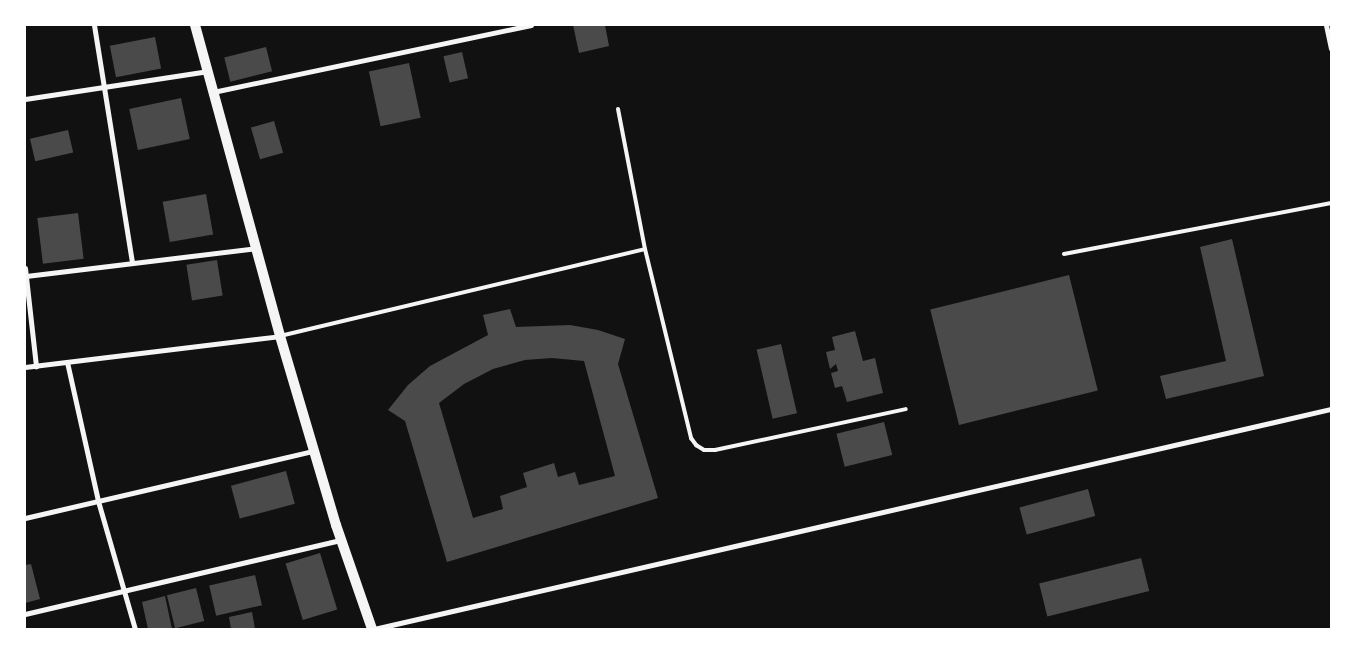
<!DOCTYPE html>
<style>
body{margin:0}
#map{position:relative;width:1356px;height:654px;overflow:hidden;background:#111;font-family:Rubik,sans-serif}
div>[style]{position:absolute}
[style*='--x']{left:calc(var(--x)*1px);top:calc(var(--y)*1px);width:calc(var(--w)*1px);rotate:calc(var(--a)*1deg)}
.building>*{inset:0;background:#4a4a4a;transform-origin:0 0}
.service>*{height:4px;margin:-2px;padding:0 2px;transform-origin:2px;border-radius:2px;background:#f5f5f5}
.minor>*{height:5px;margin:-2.5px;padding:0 2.5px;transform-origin:2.5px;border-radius:2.5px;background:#f5f5f5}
.secondary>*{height:10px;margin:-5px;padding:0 5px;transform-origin:5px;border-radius:5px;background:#f5f5f5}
span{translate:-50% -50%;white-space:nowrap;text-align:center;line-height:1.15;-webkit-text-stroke:4px #fff;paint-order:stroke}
.frame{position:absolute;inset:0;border:26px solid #fff;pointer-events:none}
</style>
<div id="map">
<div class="building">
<div style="clip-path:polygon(573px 25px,605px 25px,609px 46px,579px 53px)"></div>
<div style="left:155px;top:37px;width:32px;height:46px;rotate:79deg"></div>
<div style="left:266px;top:47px;width:25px;height:43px;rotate:76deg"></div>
<div style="left:462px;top:52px;width:27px;height:19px;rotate:77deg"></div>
<div style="left:409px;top:63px;width:56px;height:41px;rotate:78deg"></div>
<div style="left:181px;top:98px;width:42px;height:53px;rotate:78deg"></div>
<div style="left:274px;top:121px;width:33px;height:24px;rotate:74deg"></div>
<div style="left:68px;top:130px;width:23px;height:39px;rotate:77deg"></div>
<div style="left:206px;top:194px;width:41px;height:44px;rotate:80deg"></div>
<div style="left:78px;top:213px;width:46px;height:41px;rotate:83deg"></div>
<div style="clip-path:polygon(1232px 239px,1264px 376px,1166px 399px,1160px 376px,1226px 361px,1200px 247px)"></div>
<div style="left:217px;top:260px;width:36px;height:31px;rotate:81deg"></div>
<div style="left:1069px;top:275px;width:119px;height:143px;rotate:76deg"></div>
<div style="clip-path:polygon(evenodd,510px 309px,516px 327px,570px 325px,598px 330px,625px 339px,618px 364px,658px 498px,447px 562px,405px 421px,388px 410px,408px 385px,430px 366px,488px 335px,483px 315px,510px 309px,552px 358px,584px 361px,615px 476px,579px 485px,575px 472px,558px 477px,554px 463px,523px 473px,527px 487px,500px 496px,503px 509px,473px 518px,439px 403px,464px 384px,493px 369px,525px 360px,552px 358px)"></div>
<div style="clip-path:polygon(855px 331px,863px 361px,875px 358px,883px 393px,847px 402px,842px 386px,835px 388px,831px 373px,838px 371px,836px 364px,830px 369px,826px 352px,835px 350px,832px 337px)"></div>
<div style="left:781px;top:344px;width:71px;height:25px;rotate:77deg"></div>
<div style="left:884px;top:422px;width:34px;height:49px;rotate:76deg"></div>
<div style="left:286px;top:471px;width:34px;height:57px;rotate:75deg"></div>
<div style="left:1088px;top:489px;width:28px;height:71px;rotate:75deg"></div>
<div style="left:320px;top:553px;width:59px;height:36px;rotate:73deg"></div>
<div style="left:1141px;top:558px;width:34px;height:105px;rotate:76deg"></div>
<div style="clip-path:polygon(31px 564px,40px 599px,25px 603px,25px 565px)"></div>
<div style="left:255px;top:575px;width:31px;height:47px;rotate:77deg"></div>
<div style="left:196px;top:588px;width:34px;height:30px;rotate:76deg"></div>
<div style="clip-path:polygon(165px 596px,172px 629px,148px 629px,142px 602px)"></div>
<div style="clip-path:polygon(252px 612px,255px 629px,231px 629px,229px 617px)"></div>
</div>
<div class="service">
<div style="--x:618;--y:109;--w:143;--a:79.1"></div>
<div style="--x:645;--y:249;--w:195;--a:76.3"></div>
<div style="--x:691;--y:438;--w:9;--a:54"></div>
<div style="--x:696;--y:445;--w:9;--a:32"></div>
<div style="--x:704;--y:450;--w:11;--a:0"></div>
<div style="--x:715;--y:450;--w:195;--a:-12.1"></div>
<div style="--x:1064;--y:254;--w:272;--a:-10.8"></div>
<div style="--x:280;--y:336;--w:375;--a:-13.4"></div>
</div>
<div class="minor">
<div style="--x:94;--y:25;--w:241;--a:80.9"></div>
<div style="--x:1326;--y:25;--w:24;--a:78"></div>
<div style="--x:213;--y:92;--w:325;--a:-11.9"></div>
<div style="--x:25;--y:99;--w:184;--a:-8.7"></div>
<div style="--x:25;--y:268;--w:99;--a:83.6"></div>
<div style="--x:26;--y:276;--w:232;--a:-6.9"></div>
<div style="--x:67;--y:362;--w:142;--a:77.4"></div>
<div style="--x:98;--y:501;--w:133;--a:73.9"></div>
<div style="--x:25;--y:367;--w:257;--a:-6.9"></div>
<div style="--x:25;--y:518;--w:297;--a:-13.1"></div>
<div style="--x:25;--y:614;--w:325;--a:-13.2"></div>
<div style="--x:374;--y:629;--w:982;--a:-12.95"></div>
</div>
<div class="secondary">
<div style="--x:195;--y:25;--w:322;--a:74.7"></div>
<div style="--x:280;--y:336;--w:197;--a:73.5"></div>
<div style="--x:336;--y:525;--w:110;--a:70.9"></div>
</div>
<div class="frame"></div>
</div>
